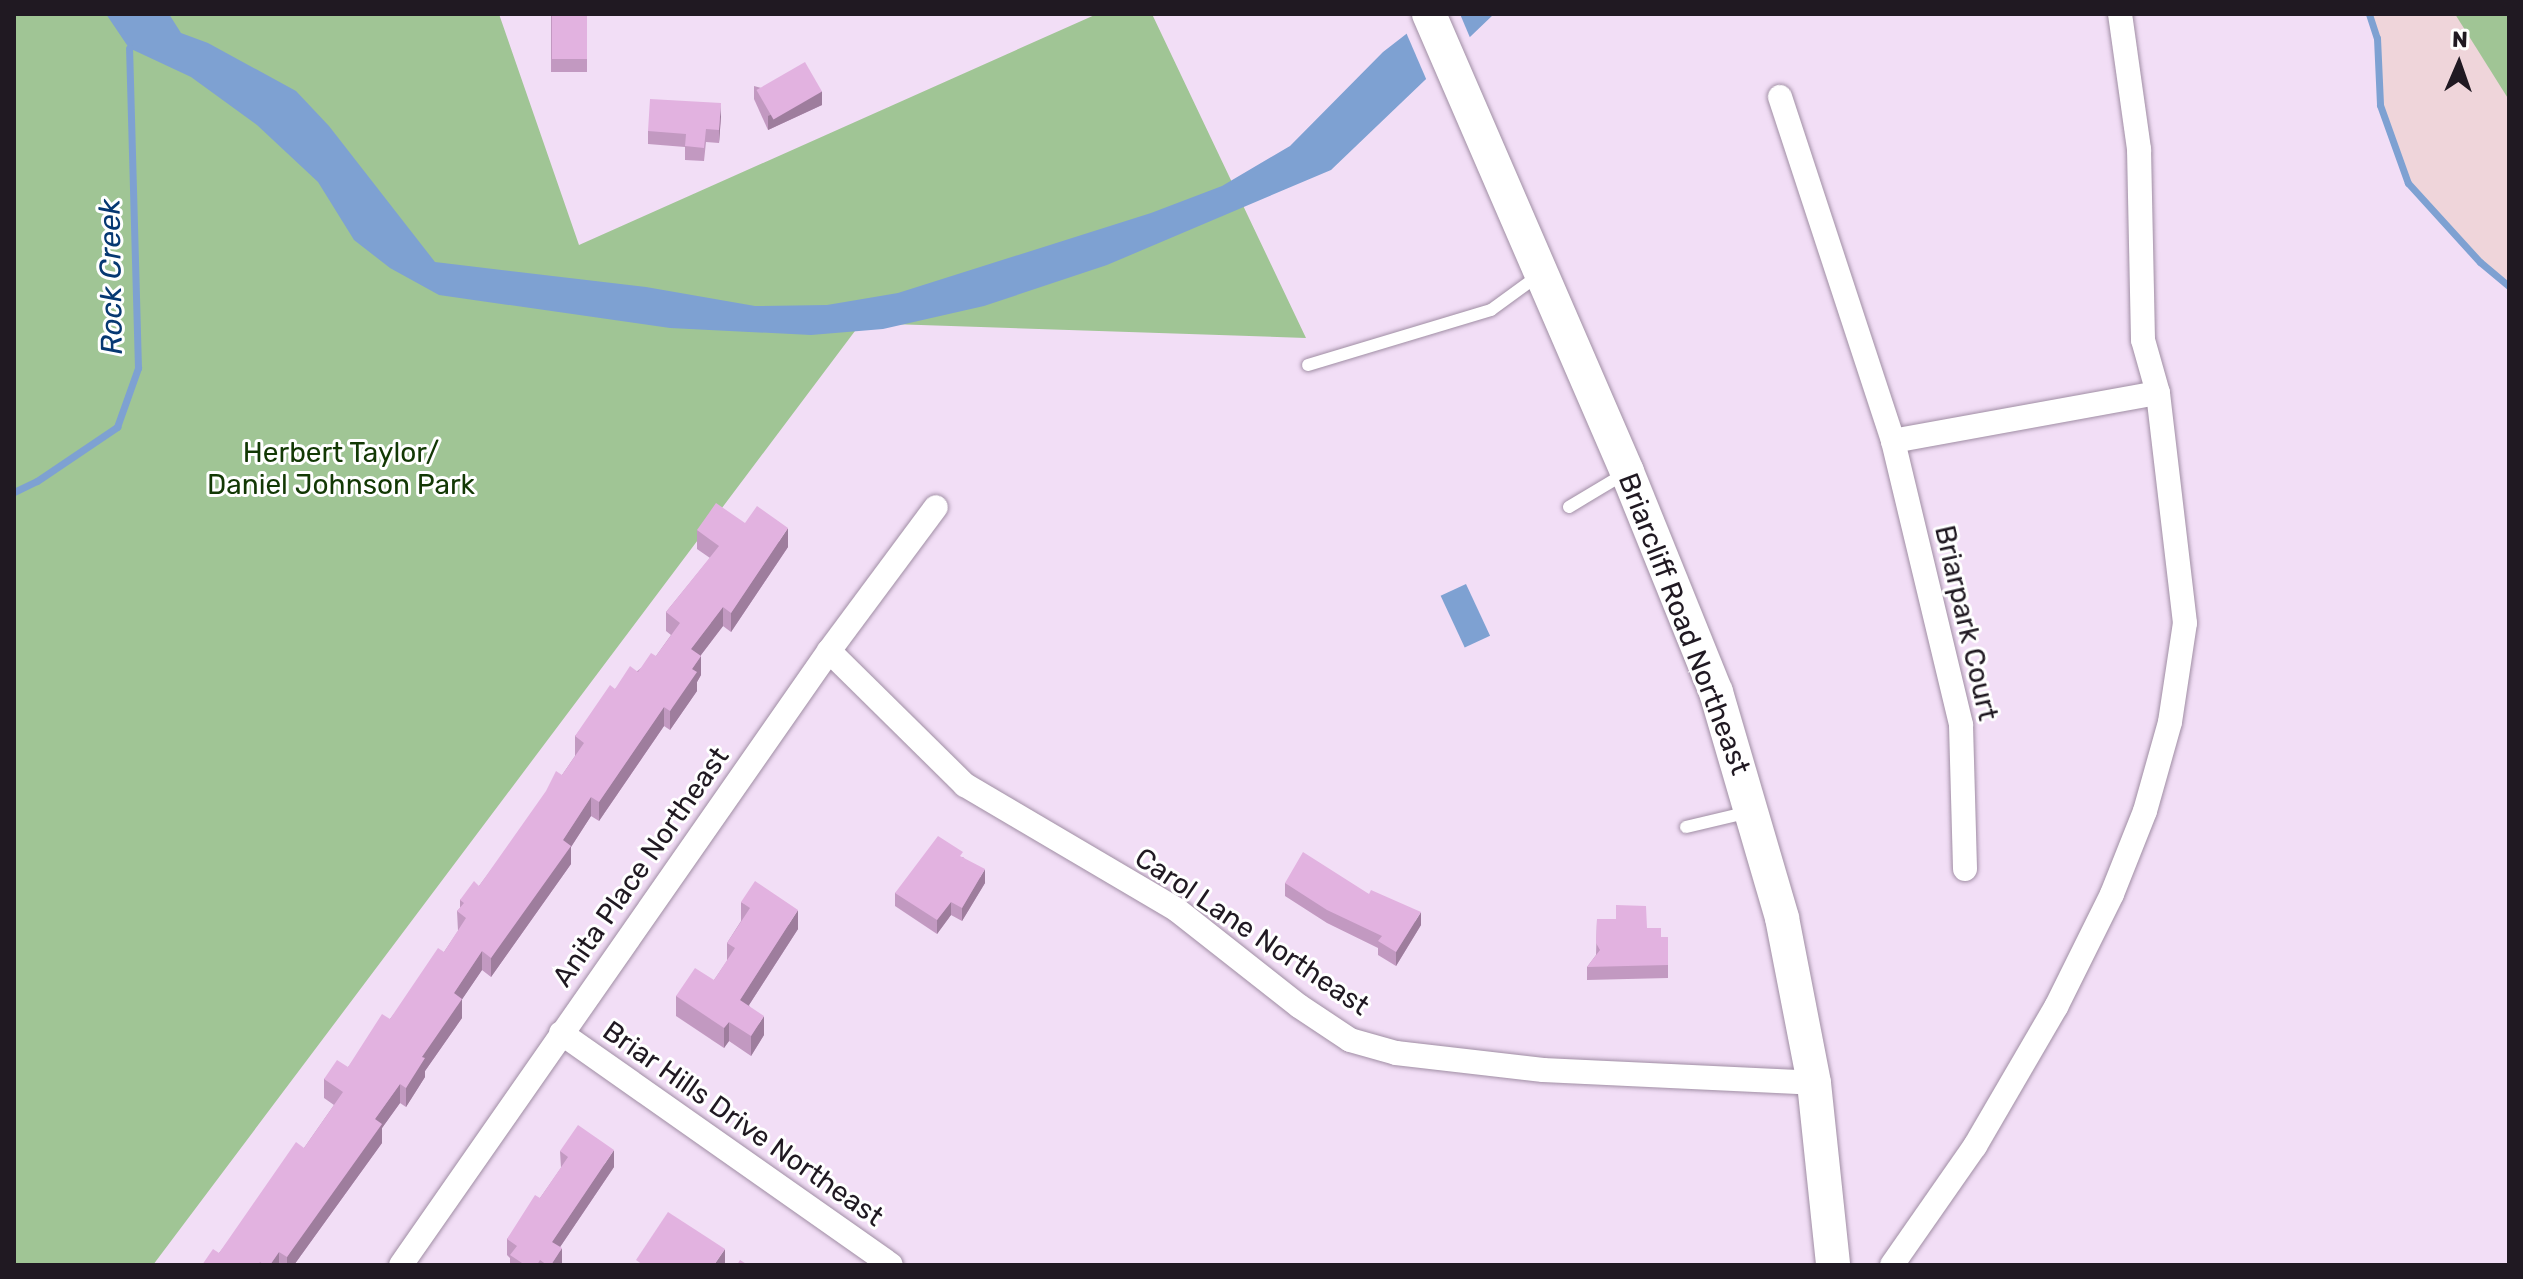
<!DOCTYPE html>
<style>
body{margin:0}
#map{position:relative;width:2523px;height:1279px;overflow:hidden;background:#f2def6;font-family:Rubik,sans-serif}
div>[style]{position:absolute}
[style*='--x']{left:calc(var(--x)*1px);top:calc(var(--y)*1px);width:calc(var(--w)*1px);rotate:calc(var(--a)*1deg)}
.education>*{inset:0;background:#efd5da}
.green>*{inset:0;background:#a0c595}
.water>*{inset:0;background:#7ea1d2;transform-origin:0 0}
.pier>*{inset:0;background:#f2def6}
.stream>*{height:7px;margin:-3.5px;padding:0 3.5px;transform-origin:3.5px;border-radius:3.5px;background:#7ea1d2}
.roads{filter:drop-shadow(0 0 2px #a08ea4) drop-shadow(0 0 2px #a08ea4)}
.lane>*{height:12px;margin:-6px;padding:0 6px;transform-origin:6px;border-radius:6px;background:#fff}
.street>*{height:24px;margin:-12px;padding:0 12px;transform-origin:12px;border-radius:12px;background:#fff}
.secondary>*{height:34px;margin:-17px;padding:0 17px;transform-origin:17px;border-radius:17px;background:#fff}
.wall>*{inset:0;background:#c299c1;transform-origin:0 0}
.shaded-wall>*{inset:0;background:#9e7d9d}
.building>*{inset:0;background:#e2b2e0;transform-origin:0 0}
span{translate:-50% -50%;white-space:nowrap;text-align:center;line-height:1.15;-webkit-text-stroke:6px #fff;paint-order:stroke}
.park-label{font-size:28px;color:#123804}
.street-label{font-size:28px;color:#201922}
.water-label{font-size:30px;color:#063872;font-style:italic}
.frame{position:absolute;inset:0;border:16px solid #201922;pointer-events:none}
.north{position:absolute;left:2419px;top:24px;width:80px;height:80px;-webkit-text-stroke:6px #fff;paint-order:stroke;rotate:2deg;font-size:22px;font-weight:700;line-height:32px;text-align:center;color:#201922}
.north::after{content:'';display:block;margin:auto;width:28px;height:36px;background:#201922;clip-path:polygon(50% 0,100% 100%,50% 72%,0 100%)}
</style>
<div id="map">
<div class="education">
<div style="clip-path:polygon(2369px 14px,2509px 14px,2509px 286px,2480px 262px,2408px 183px,2380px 105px,2377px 38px)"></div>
</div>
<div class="green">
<div style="clip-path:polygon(14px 14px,499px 14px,579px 245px,1097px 14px,1152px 14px,1306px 338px,861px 323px,153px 1265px,14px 1265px)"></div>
<div style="clip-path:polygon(2455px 14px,2509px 14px,2509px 100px)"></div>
</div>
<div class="water">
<div style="clip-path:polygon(106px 14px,169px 14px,181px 33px,208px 43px,296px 91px,329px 126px,435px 262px,646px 287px,755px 306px,827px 305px,898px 293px,1151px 213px,1222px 186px,1290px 146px,1383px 52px,1432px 14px,1494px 14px,1331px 170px,1107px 265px,984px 306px,883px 329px,811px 335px,670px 328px,439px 295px,390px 268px,354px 240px,318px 182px,257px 125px,191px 77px,129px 48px)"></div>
<div style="left:1466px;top:584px;width:57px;height:28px;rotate:65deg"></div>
</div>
<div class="pier">
<div style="clip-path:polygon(1425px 14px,1460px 14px,1471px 40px,1427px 81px,1405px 30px)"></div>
</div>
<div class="stream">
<div style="--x:2369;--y:14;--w:25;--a:72"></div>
<div style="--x:2377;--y:38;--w:67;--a:87.4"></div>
<div style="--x:2380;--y:105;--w:83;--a:70.3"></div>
<div style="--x:2408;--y:183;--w:107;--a:47.7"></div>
<div style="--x:2480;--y:262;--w:38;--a:40"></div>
<div style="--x:14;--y:492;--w:25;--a:-26"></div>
<div style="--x:37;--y:481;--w:97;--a:-34"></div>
<div style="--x:117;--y:427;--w:63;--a:-70.4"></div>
<div style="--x:138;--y:368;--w:320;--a:-91.6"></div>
</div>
<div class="roads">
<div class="lane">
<div style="--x:1308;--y:365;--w:191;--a:-16.7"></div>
<div style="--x:1491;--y:310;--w:59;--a:-36.1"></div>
<div style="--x:1569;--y:507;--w:64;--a:-31"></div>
<div style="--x:1686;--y:827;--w:65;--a:-13.4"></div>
</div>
<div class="street">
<div style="--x:1780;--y:97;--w:362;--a:71.8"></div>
<div style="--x:1893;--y:441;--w:292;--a:76.5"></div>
<div style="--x:1961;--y:725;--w:144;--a:88.4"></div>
<div style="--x:1893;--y:441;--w:269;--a:-10.3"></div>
<div style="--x:829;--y:651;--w:191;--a:44.6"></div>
<div style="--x:965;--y:785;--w:246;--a:30.5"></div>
<div style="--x:1177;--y:910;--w:155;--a:38.2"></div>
<div style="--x:1299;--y:1006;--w:61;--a:33.7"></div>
<div style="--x:1350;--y:1040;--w:48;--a:15.8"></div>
<div style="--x:1396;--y:1053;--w:148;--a:6.6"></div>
<div style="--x:1543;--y:1070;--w:271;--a:2.7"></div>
<div style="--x:561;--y:1033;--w:403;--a:35.1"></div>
<div style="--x:401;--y:1265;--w:748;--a:-55.12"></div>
<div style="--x:829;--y:651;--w:179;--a:-53.4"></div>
<div style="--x:1892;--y:1265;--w:145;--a:-55.1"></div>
<div style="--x:1975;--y:1146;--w:161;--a:-59.8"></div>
<div style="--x:2056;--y:1007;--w:126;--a:-63.6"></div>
<div style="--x:2112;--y:894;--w:89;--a:-68.3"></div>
<div style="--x:2145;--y:811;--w:92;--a:-74.3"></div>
<div style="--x:2170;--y:722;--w:100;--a:-81.4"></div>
<div style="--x:2185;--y:623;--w:232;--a:-96.7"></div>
<div style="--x:2158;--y:393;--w:55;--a:-105.8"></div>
<div style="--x:2143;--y:340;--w:191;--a:-91.2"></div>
<div style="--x:2139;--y:149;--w:136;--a:-98"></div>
</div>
<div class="secondary">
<div style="--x:1429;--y:14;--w:499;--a:66.6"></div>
<div style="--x:1627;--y:472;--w:237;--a:68"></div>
<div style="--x:1716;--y:692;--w:235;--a:73.7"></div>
<div style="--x:1782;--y:918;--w:168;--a:79"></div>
<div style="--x:1814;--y:1083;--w:183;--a:84"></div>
</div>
</div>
<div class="wall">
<div style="left:551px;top:14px;width:36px;height:58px"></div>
<div style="clip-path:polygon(754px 86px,822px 105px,768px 130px,754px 99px)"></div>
<div style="clip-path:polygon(721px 116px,719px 143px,706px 142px,704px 161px,685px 160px,685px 147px,648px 144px,648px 131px)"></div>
<div style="clip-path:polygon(745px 523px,788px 547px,731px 632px,723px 626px,701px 655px,701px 675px,697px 682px,697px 691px,670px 730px,664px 726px,599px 821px,591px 816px,571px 847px,571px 864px,491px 977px,482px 970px,462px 999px,462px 1018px,425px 1071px,425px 1077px,406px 1107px,400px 1103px,382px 1128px,382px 1143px,294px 1265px,202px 1265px,219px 1253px,304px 1148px,334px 1105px,324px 1098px,324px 1079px,348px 1067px,390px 1019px,444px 952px,458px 931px,457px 911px,460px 908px,460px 900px,479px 886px,562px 775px,575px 756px,575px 736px,615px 689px,656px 656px,671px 635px,666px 631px,666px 612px,710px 558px,697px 549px,697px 530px)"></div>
<div style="clip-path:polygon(963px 857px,985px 883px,962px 921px,951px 915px,937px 934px,895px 906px,895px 893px)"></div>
<div style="clip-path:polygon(1285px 883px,1369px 894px,1421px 925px,1396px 966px,1378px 955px,1378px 948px,1327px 923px,1285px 896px)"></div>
<div style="clip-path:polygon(741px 902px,798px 929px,749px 1005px,764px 1035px,751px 1056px,729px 1041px,724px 1048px,676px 1016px,676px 996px,714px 980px,727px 961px,727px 943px,741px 921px)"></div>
<div style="clip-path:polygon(1597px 919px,1616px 919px,1647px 928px,1661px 937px,1668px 937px,1668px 978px,1587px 980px,1587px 967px,1596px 955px)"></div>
<div style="clip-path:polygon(560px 1151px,614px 1167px,560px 1247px,562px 1265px,510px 1265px,510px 1258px,507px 1255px,507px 1239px,540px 1198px,561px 1168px)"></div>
</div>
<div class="shaded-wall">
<div style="clip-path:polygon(822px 91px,822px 105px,768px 130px,768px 116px)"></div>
<div style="clip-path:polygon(721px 103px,721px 116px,719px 143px,719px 130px)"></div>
<div style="clip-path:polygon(788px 528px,788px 547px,731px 632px,731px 613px)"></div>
<div style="clip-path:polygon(723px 607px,723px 626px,691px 668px,691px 649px)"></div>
<div style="clip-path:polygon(701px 656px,701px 675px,697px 682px,697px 691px,670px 730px,670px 711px,692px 669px)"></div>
<div style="clip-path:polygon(664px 707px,664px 726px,599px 821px,599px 802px)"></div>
<div style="clip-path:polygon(591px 797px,591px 816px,571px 847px,571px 864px,491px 977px,491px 958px,563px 840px)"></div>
<div style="clip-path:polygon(985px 869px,985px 883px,962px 921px,962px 908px)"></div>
<div style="clip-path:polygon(951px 902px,951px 915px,937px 934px,937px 920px)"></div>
<div style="clip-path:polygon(798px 910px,798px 929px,740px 1019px,740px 1000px)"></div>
<div style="clip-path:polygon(1421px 912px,1421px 925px,1396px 966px,1396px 952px)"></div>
<div style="clip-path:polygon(482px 951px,482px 970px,461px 1001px,462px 999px,462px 1018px,425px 1071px,425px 1077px,406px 1107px,406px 1088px,454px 993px)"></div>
<div style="clip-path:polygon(764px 1016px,764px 1035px,751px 1056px,751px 1036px)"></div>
<div style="clip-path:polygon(729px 1022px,729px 1041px,724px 1048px,724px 1028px)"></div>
<div style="clip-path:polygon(400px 1084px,400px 1103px,382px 1128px,382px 1143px,294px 1265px,287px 1265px,287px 1257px,375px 1119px)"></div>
<div style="clip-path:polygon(614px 1150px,614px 1167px,552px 1259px,552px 1242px)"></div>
<div style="clip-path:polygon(562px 1248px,562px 1265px,551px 1265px)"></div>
<div style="clip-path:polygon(725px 1249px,725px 1265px,714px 1265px)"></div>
<div style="clip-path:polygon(279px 1252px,279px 1265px,270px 1265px)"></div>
</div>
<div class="building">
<div style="left:552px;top:14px;width:35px;height:45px"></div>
<div style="left:805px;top:62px;width:34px;height:56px;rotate:60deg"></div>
<div style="clip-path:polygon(650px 99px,721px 103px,719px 130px,706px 129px,704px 148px,685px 146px,686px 134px,648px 131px)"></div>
<div style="clip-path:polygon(716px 503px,745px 523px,757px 506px,788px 528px,731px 613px,723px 607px,691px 649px,701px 656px,692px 669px,697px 672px,670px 711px,664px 707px,599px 802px,591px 797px,563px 840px,571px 846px,491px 958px,482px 951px,454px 993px,462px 999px,422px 1057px,425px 1058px,406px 1088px,400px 1084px,375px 1119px,382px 1124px,287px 1257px,279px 1252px,270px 1265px,264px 1265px,260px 1262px,258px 1265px,202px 1265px,213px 1249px,219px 1253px,296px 1142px,304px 1148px,343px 1092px,324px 1079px,337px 1060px,348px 1067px,382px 1014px,390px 1019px,438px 948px,444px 952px,466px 918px,457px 911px,464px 903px,460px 900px,474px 881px,479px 886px,546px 791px,556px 771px,562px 775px,584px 743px,575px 736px,610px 685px,615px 689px,630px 666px,638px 672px,651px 653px,656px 656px,680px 623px,666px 612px,719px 546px,697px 530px)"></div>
<div style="clip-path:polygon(938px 836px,963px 852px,960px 856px,985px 869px,962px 908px,951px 902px,937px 920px,895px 893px)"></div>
<div style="clip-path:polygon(1303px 852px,1369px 894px,1371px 890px,1421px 912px,1396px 952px,1378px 941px,1382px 936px,1327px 910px,1285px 883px)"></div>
<div style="clip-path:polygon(755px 881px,798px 910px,740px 1000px,764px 1016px,751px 1036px,729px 1022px,724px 1028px,676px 996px,695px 968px,714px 980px,735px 948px,727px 943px,750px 908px,741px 902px)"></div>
<div style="clip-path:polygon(1616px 905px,1646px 906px,1647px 928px,1661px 928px,1661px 937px,1668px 937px,1668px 965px,1587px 967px,1600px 950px,1596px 943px,1597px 919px,1616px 919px)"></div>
<div style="clip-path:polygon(578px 1125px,614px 1150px,552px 1242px,562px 1248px,551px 1265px,547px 1265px,540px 1260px,537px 1265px,525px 1265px,510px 1255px,517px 1246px,507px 1239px,535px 1195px,540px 1198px,568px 1157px,560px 1151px)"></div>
<div style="clip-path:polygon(668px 1212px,725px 1249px,714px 1265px,643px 1265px,636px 1260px)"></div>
<div style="clip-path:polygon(740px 1260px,748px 1265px,737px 1265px)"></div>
</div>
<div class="park-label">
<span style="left:341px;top:469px">Herbert Taylor/<br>Daniel Johnson Park</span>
</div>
<div class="street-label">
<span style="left:1966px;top:623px;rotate:77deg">Briarpark Court</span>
<span style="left:1684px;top:624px;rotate:69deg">Briarcliff Road Northeast</span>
<span style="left:641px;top:867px;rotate:-55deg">Anita Place Northeast</span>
<span style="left:1252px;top:932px;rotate:34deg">Carol Lane Northeast</span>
<span style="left:743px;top:1124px;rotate:35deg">Briar Hills Drive Northeast</span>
</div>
<div class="water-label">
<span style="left:111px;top:277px;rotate:-91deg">Rock Creek</span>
</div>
<div class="frame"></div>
<div class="north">N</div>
</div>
